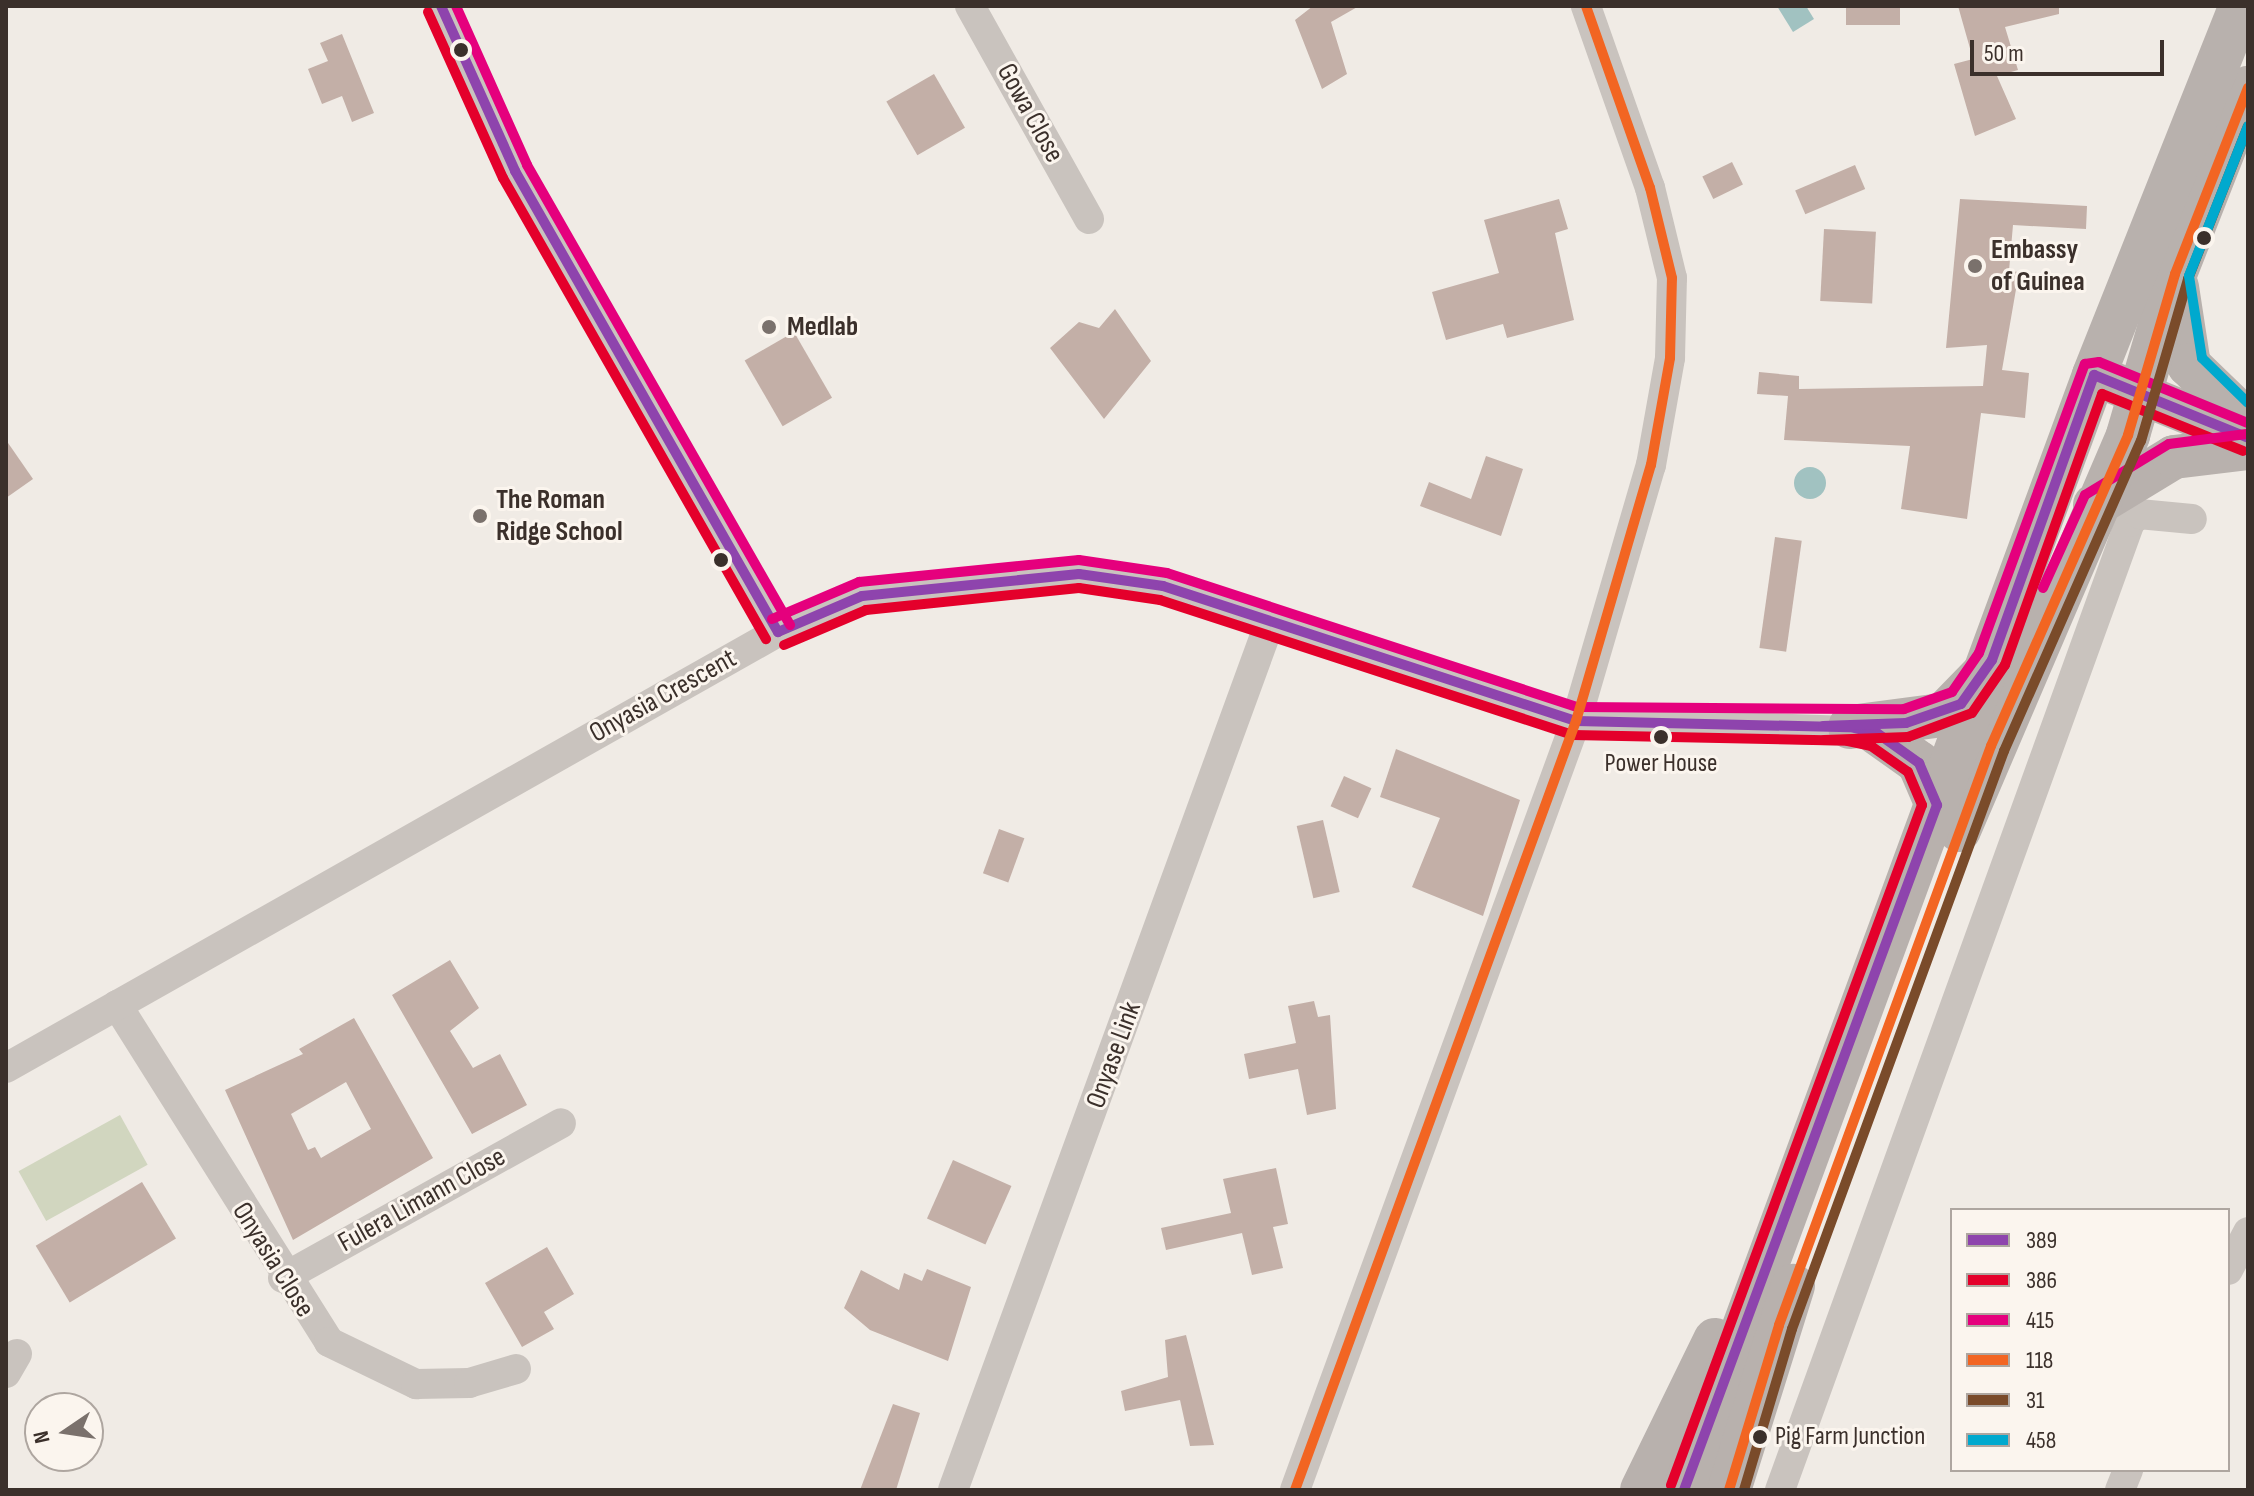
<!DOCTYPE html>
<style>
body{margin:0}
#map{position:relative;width:2254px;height:1496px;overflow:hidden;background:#f0ebe5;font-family:"Sofia Sans Condensed",sans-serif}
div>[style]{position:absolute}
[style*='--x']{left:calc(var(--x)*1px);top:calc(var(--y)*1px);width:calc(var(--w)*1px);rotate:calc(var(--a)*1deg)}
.green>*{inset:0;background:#d1d6bf;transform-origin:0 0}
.water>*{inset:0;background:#a1c2c1}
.round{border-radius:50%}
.building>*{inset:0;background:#c3afa7;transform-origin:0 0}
.street>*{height:30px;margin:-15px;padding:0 15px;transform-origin:15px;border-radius:15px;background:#c9c3be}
.secondary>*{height:42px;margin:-21px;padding:0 21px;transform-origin:21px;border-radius:21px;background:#bab3ae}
.primary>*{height:44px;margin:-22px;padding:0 22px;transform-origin:22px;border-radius:22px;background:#b8b1ad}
.bus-1>*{height:10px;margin:-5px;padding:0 5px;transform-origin:5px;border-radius:5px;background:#8e44ad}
.bus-2>*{height:10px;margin:-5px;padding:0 5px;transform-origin:5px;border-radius:5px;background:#e4002b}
.bus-3>*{height:10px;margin:-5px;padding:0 5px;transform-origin:5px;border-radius:5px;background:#e5007d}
.bus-4>*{height:10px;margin:-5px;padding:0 5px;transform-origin:5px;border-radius:5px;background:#f26522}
.bus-5>*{height:10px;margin:-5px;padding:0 5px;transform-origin:5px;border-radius:5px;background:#7a4b2a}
.bus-6>*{height:10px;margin:-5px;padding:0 5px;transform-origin:5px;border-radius:5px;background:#00a9ce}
.dots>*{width:22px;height:22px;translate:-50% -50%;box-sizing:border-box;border:4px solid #fbf5ee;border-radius:50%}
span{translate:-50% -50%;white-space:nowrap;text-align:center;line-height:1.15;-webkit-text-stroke:6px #fbf5ee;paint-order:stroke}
.bus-label{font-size:26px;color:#3b302b}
.left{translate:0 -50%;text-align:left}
.street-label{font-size:28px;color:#3b302b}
.poi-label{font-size:28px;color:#3b302b;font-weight:700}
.frame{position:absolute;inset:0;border:8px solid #3b302b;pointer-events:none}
.legend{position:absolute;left:1950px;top:1208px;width:280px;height:264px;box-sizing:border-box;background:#fbf5ee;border:2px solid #aea6a0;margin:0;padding:10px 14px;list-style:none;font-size:24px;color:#3b302b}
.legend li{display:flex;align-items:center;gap:16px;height:40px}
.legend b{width:40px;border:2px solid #aea6a0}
.north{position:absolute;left:24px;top:1392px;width:80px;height:80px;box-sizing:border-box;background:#fbf5ee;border:2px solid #aea6a0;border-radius:50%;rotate:257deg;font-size:22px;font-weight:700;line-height:32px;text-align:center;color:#3b302b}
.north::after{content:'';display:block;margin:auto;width:28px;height:36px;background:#7a716c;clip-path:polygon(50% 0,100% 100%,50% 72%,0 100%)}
.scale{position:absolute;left:1970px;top:40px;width:194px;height:36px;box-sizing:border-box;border:4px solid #3b302b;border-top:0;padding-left:10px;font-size:24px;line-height:28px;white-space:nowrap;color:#3b302b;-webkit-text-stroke:6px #fbf5ee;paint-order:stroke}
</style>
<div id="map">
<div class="green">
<div style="left:120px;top:1115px;width:57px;height:116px;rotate:61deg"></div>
</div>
<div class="water">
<div style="clip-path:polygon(1777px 6px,1806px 6px,1814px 19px,1793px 32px)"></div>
<div class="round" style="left:1794px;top:467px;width:32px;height:32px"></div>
</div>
<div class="building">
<div style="clip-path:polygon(1313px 6px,1359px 6px,1331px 22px,1347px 74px,1322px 89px,1295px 20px)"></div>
<div style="left:1846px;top:6px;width:54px;height:19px"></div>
<div style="clip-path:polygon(1958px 6px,2059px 6px,2059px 14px,2005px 27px,2018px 70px,1997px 76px,2016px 119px,1975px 136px,1954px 64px,1973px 59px)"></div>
<div style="clip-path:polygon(342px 34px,374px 113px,352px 122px,342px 96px,322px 104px,308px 69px,328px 61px,320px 43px)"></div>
<div style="left:934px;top:74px;width:62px;height:55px;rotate:60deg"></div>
<div style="left:1732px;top:162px;width:25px;height:33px;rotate:64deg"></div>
<div style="left:1855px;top:165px;width:26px;height:65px;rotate:67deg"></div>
<div style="clip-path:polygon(1559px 199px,1568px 229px,1555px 233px,1574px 320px,1507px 338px,1503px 324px,1446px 340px,1432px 292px,1499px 273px,1484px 220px)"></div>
<div style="clip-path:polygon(1960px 199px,2087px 206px,2086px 229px,2013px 225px,2009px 271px,2019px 272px,2002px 370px,2029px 373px,2025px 418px,1981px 413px,1967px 519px,1901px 509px,1910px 446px,1784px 440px,1788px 396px,1757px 394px,1759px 372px,1799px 376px,1799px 389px,1983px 386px,1987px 345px,1946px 348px)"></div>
<div style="left:1824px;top:229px;width:52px;height:72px;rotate:3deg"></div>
<div style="clip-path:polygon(1115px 309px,1151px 361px,1104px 419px,1050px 348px,1079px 322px,1099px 328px)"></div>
<div style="left:794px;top:332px;width:76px;height:57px;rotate:60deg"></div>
<div style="clip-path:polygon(6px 440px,33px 479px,6px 498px)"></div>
<div style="clip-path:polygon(1486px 456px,1523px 469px,1501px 536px,1420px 506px,1429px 482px,1471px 499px)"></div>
<div style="left:1775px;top:537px;width:27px;height:112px;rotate:8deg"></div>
<div style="clip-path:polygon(1396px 749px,1520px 800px,1483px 916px,1412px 887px,1440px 818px,1380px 797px)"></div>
<div style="left:1344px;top:776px;width:30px;height:33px;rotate:24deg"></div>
<div style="left:1323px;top:820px;width:74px;height:27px;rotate:77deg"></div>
<div style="left:999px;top:829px;width:27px;height:47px;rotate:20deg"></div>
<div style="clip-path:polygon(450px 960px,479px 1008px,450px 1031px,473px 1068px,500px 1054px,527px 1105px,472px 1134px,392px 995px)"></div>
<div style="clip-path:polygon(1314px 1001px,1318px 1017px,1330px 1015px,1336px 1109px,1307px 1115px,1298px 1069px,1249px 1079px,1244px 1054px,1296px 1043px,1288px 1006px)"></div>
<div style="clip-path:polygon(evenodd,354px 1018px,433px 1158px,293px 1240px,225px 1090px,303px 1054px,299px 1049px,354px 1018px,346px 1082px,371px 1129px,321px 1158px,315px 1147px,308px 1150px,291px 1114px,346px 1082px)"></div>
<div style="left:953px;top:1160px;width:64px;height:64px;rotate:24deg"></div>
<div style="clip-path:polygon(1276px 1168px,1288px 1224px,1273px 1227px,1283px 1268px,1252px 1275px,1242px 1233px,1166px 1250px,1161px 1228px,1231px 1213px,1223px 1179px)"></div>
<div style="left:142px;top:1182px;width:66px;height:124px;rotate:59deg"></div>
<div style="clip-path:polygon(547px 1247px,574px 1294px,544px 1312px,554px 1329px,522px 1347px,485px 1283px)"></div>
<div style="clip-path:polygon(927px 1269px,971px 1287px,948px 1361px,870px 1330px,844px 1308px,861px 1270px,899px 1290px,904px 1273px,922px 1281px)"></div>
<div style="clip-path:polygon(1186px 1335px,1214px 1445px,1190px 1446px,1180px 1400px,1125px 1411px,1121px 1391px,1168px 1377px,1165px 1340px)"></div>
<div style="clip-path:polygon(893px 1404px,920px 1413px,896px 1490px,860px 1490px)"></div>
</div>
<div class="street">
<div style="--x:441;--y:6;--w:181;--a:65.8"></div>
<div style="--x:515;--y:171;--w:531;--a:60.3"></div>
<div style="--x:970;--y:6;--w:244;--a:60.8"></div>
<div style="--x:117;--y:1005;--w:398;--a:57.8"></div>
<div style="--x:329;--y:1342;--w:97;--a:25.8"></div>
<div style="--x:416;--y:1384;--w:53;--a:-1.1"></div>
<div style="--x:469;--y:1383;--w:49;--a:-16.6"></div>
<div style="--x:6;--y:1068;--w:887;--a:-29.46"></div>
<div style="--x:778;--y:632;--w:91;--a:-23.2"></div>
<div style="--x:862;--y:596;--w:218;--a:-5.8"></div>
<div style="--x:1079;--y:574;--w:85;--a:8.1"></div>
<div style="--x:1163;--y:586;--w:435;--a:18.1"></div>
<div style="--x:1576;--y:721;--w:294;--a:2.1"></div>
<div style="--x:2228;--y:1270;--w:43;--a:-62.2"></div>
<div style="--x:283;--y:1278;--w:318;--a:-29.1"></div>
<div style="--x:6;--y:1373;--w:22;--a:-60"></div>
<div style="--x:953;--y:1490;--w:927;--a:-69.94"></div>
<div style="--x:1295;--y:1490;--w:819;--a:-69.93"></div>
<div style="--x:1576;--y:721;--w:267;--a:-73.7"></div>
<div style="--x:1651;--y:465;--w:109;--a:-79.9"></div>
<div style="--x:1670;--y:358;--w:80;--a:-88.6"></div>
<div style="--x:1672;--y:278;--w:93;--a:-103.7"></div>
<div style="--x:1650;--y:188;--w:193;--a:-109.4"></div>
<div style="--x:1780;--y:1490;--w:1029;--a:-70.12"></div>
<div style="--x:2130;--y:522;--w:12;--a:-42"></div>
<div style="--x:2139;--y:514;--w:53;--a:5.4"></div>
<div style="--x:2120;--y:1490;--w:22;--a:-68"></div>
</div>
<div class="secondary">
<div style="--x:2094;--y:375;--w:166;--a:22.2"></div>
</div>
<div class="primary">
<div style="--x:2177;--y:287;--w:79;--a:81.3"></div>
<div style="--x:2189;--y:365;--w:82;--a:44"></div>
<div style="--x:2095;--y:505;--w:92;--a:-31.3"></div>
<div style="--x:2174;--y:457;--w:75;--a:-6.9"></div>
<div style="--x:1850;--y:727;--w:94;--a:-7.4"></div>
<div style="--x:1943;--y:715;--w:52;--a:-45.8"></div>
<div style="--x:1877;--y:733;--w:52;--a:35.5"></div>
<div style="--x:1919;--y:763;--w:46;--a:66.8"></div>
<div style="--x:1959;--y:830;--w:430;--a:-66.8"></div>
<div style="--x:2128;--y:435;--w:168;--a:-73.7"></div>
<div style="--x:2175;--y:274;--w:200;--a:-68.6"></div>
<div style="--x:1642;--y:1490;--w:167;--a:-64"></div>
<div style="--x:1684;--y:1490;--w:1188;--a:-69.81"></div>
<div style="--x:2094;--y:375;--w:397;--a:-68.3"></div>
<div style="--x:1729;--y:1490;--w:214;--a:-72.6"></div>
</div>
<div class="bus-1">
<div style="--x:441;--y:6;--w:181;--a:65.8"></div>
<div style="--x:515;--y:171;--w:531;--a:60.3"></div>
<div style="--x:778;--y:632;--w:91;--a:-23.2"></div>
<div style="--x:862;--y:596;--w:218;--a:-5.8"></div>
<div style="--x:1079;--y:574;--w:85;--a:8.1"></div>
<div style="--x:1163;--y:586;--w:435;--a:18.1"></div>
<div style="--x:1576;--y:721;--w:274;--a:1.3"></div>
<div style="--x:1850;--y:727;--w:28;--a:13"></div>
<div style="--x:1877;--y:733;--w:52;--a:35.5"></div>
<div style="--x:1919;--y:763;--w:46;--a:66.8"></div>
<div style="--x:1937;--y:805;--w:730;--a:110.27"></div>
<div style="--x:1823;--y:726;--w:83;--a:-2.1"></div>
<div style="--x:1906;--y:723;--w:58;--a:-19.1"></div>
<div style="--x:1961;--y:704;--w:54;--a:-54.8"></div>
<div style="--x:1992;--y:660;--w:303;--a:-70.3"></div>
<div style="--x:2094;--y:375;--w:166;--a:22.2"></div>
</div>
<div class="bus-2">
<div style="--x:428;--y:12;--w:182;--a:65.7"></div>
<div style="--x:503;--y:178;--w:531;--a:60.3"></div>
<div style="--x:784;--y:645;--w:89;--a:-23.1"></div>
<div style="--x:866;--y:610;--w:214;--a:-5.9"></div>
<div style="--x:1079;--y:588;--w:82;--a:8.4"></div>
<div style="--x:1160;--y:600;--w:435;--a:18.1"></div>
<div style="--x:1573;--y:735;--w:275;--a:1.2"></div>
<div style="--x:1848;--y:741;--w:24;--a:12"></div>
<div style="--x:1871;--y:746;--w:45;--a:35.1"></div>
<div style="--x:1908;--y:772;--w:36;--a:67"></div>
<div style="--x:1922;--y:805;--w:725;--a:110.26"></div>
<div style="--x:1824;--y:740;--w:84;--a:-2"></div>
<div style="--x:1908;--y:737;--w:68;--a:-20.6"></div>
<div style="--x:1972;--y:713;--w:58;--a:-55.5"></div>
<div style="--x:2005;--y:665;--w:288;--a:-70.3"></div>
<div style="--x:2102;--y:394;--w:152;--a:22"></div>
</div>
<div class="bus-3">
<div style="--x:456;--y:6;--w:174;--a:65.9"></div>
<div style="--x:527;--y:165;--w:530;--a:60.24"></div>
<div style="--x:2043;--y:588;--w:102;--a:-65.7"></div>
<div style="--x:2085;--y:495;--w:98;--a:-31.3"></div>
<div style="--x:2169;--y:444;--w:78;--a:-7.4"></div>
<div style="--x:772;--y:619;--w:95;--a:-23"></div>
<div style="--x:859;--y:582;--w:221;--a:-5.7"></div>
<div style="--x:1079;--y:560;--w:89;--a:8.4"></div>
<div style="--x:1167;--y:573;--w:432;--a:18.1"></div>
<div style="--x:1578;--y:707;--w:326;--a:0.4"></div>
<div style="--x:1904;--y:709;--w:51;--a:-19.5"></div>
<div style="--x:1952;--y:692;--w:47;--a:-55.3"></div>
<div style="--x:1979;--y:653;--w:308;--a:-69.9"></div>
<div style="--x:2085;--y:364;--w:14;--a:-8"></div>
<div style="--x:2099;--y:362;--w:161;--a:22.3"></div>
</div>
<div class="bus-4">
<div style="--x:1295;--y:1490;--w:819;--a:-69.93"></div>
<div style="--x:1576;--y:721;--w:267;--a:-73.7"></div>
<div style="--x:1651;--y:465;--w:109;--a:-79.9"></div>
<div style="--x:1670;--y:358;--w:80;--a:-88.6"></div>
<div style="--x:1672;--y:278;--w:93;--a:-103.7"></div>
<div style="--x:1650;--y:188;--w:193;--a:-109.4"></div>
<div style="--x:1729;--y:1490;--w:172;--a:-73.1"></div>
<div style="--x:1779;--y:1325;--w:617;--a:-69.89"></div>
<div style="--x:1991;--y:746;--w:340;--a:-66.2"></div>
<div style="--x:2128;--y:435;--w:168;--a:-73.7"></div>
<div style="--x:2175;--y:274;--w:200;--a:-68.6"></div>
</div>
<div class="bus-5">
<div style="--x:1744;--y:1490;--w:168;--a:-73.4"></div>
<div style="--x:1792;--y:1329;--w:616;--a:-69.86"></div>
<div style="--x:2004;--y:751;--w:339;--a:-66.2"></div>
<div style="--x:2141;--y:441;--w:169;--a:-73.8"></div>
<div style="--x:2188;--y:279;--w:164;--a:-68.6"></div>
</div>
<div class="bus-6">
<div style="--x:2248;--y:126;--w:161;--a:111.5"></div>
<div style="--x:2189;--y:276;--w:83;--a:81"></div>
<div style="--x:2202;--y:358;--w:64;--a:44.4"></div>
</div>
<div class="dots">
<div style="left:461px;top:50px;background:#3b302b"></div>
<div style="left:2204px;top:238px;background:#3b302b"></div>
<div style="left:1975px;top:266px;background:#7a716c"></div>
<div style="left:769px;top:327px;background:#7a716c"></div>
<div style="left:480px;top:516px;background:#7a716c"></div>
<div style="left:721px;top:560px;background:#3b302b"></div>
<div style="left:1661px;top:737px;background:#3b302b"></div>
<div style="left:1760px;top:1437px;background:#3b302b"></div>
</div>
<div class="bus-label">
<span style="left:1661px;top:764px">Power House</span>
<span class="left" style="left:1775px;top:1437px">Pig Farm Junction</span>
</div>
<div class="street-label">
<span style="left:1030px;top:113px;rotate:61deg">Gowa Close</span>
<span style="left:663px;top:696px;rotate:-29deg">Onyasia Crescent</span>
<span style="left:1114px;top:1055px;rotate:-70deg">Onyase Link</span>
<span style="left:422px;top:1200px;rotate:-29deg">Fulera Limann Close</span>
<span style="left:273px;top:1260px;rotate:58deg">Onyasia Close</span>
</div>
<div class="poi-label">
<span class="left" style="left:1991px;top:266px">Embassy<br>of Guinea</span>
<span class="left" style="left:787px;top:327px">Medlab</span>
<span class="left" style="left:496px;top:516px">The Roman<br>Ridge School</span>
</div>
<div class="frame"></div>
<ul class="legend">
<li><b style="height:10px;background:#8e44ad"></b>389</li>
<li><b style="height:10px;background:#e4002b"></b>386</li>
<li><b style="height:10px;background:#e5007d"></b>415</li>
<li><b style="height:10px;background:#f26522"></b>118</li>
<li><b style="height:10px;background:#7a4b2a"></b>31</li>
<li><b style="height:10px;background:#00a9ce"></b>458</li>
</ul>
<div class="north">N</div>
<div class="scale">50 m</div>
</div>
